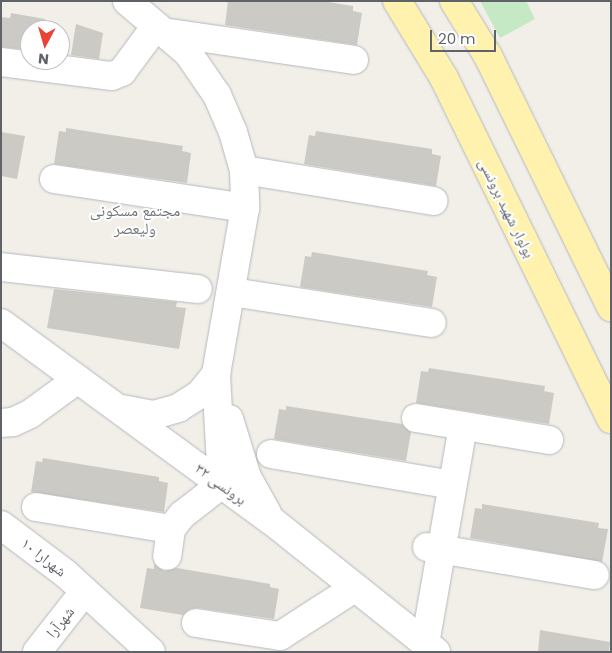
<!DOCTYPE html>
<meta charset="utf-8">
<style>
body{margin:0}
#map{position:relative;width:612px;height:653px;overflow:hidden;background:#f1efe8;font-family:Poppins,"Noto Naskh Arabic",sans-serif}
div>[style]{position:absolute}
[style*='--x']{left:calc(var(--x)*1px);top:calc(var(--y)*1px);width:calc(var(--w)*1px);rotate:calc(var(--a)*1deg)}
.green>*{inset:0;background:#c5e8c5}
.building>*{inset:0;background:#cccac5}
.roads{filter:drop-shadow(0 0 1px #b5b8bc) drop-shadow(0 0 1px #b5b8bc)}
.minor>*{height:28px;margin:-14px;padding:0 14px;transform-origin:14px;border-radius:14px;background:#fff}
.major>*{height:28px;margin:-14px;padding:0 14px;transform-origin:14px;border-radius:14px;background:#fff2af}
span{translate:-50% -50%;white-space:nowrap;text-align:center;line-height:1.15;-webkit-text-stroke:4px #fff;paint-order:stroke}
.street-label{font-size:15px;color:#5f6368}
.neighbourhood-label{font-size:16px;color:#70757a}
.frame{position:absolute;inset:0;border:2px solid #5f6368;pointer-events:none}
.north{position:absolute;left:20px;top:20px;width:50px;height:50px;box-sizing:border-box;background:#fff;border:1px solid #bfc1c3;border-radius:50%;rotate:186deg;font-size:14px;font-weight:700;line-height:20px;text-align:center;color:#5f6368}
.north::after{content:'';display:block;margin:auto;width:18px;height:22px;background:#ea4335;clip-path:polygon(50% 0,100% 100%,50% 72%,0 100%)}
.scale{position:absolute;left:430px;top:30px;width:66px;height:22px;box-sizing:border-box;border:2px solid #5f6368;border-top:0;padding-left:6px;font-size:15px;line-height:18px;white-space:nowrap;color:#5f6368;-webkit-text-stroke:4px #fff;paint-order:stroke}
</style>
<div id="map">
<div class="green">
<div style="clip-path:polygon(480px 1px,526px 1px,535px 19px,500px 38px)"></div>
</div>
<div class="building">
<div style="clip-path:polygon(228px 1px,322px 1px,353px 6px,353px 11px,362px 13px,357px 45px,225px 25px)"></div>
<div style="clip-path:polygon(11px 13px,45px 19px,43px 30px,30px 30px,30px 50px,1px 47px,1px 17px,10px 18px)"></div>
<div style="clip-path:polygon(76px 24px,103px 33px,99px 59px,71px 55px)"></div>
<div style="clip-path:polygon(66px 128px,183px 146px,182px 151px,191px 153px,187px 183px,54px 164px,59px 131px,66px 132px)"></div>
<div style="clip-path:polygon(316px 131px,432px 149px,432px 154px,441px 156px,436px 186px,304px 164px,309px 135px,315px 136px)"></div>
<div style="clip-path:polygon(1px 132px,25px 136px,17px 179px,1px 176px)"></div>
<div style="clip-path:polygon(312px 252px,428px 271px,427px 275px,437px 277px,432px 307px,300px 287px,305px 256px,311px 257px)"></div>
<div style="clip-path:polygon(54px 289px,177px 302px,176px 307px,186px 308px,179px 349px,47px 328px)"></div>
<div style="clip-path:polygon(429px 368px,545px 386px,544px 391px,554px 393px,549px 424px,416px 403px,421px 371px,428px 372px)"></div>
<div style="clip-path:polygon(286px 406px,402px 424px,411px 432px,406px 461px,274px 439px,279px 409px,286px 410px)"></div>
<div style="clip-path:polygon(43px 458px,159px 477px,159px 481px,168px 483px,164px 512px,31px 492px,36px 461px,42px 462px)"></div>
<div style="clip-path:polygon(482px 504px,599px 523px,598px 528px,608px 529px,602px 562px,470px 538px,475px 508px,482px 509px)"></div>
<div style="clip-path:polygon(154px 564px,164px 571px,177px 568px,270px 584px,270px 587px,279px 589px,274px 619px,198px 608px,190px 609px,183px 615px,140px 608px,147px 568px,154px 569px)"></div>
<div style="clip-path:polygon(540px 630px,610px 642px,609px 652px,538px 652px)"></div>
</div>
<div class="roads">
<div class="minor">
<div style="--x:127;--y:1;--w:80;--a:40.4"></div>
<div style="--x:188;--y:53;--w:51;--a:55.4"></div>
<div style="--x:217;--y:95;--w:40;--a:66.6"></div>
<div style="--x:233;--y:132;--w:40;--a:74"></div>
<div style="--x:244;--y:170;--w:38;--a:88"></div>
<div style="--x:245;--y:208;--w:169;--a:99.9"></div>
<div style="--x:216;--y:374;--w:110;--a:86.9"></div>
<div style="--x:222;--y:484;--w:51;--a:142.2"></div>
<div style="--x:182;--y:515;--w:18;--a:128"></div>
<div style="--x:171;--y:529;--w:27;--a:98"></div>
<div style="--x:163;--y:32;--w:193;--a:8.3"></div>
<div style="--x:1;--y:62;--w:112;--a:7.2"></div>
<div style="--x:112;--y:76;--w:11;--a:-22"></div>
<div style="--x:122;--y:72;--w:57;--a:-53.5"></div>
<div style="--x:244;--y:170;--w:192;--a:9.3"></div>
<div style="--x:54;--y:179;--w:193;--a:8.6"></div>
<div style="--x:1;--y:267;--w:198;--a:6.4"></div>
<div style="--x:232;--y:292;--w:202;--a:8.8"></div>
<div style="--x:1;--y:323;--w:336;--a:36.2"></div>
<div style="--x:272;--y:521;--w:210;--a:38.6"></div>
<div style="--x:122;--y:409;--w:33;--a:11"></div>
<div style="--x:154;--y:415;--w:25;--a:-16"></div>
<div style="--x:178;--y:408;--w:26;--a:-32"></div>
<div style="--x:200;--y:394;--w:26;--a:-51"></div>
<div style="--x:416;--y:418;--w:135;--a:9.4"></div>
<div style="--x:229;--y:419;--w:61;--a:72.8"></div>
<div style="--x:247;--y:477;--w:41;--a:60.9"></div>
<div style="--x:1;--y:423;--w:12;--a:-5"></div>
<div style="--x:13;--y:422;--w:19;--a:-25"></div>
<div style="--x:30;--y:414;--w:59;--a:-36.1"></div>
<div style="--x:271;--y:454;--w:184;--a:9.7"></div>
<div style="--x:36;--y:507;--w:137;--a:9.3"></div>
<div style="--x:1;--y:525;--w:81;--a:37"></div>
<div style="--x:66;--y:574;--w:115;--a:42.5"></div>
<div style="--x:427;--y:547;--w:170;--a:9.5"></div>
<div style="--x:196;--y:623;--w:85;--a:8.8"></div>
<div style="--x:280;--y:636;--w:87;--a:-32.8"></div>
<div style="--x:425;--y:644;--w:221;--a:-80.1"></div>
<div style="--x:37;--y:652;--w:76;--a:-51.9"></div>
</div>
<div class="major">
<div style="--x:397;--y:1;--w:90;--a:58.6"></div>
<div style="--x:444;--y:78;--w:380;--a:63.9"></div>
<div style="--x:454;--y:1;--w:65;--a:58.3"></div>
<div style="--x:488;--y:56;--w:280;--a:63.9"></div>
</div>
</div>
<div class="street-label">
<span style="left:507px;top:208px;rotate:64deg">بولوار شهید برونسی</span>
<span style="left:221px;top:484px;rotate:36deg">برونسی ۳۲</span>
<span style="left:44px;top:557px;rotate:38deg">شهرارا ۱۰</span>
<span style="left:60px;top:622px;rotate:-51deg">شهرآرا</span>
</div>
<div class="neighbourhood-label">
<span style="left:135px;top:220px">مجتمع مسکونی<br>ولیعصر</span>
</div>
<div class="frame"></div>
<div class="north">N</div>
<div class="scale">20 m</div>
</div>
